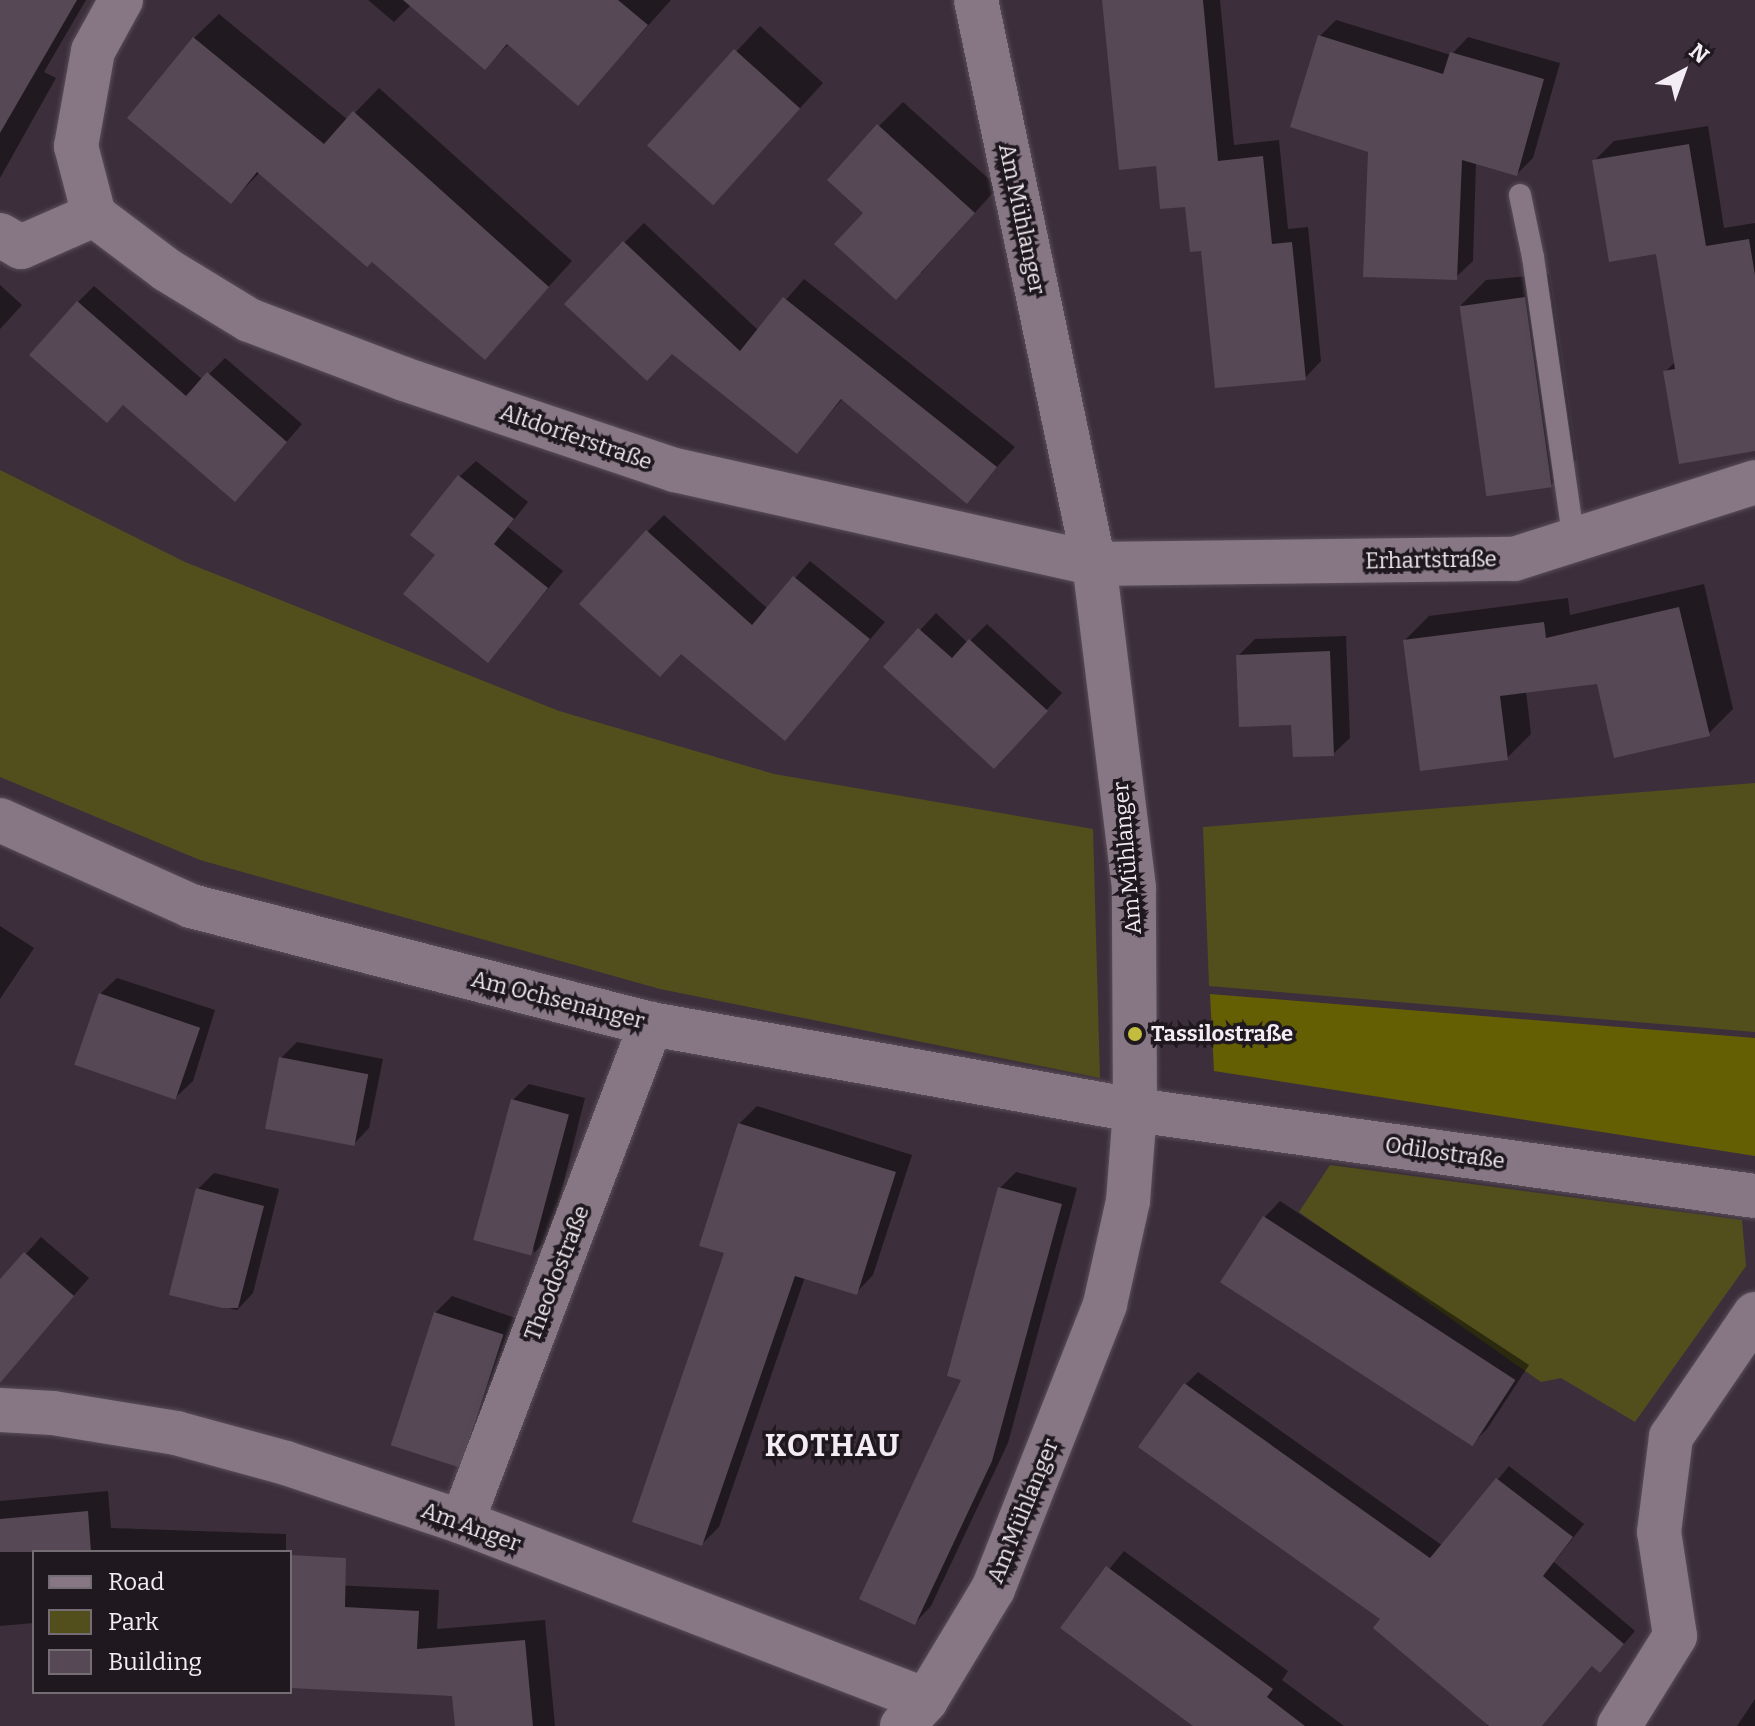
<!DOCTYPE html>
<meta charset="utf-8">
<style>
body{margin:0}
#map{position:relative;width:1755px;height:1726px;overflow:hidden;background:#3c2f3b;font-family:Bitter,serif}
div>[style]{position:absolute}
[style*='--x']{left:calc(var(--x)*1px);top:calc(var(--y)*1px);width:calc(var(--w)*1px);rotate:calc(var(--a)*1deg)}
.green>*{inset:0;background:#524f1c}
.forest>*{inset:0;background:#655f04}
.shadow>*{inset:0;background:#0007}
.building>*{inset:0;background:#564855;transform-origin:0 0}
.roads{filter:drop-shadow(0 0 2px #594e59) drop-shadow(0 0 2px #594e59)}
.lane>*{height:22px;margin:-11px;padding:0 11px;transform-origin:11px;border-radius:11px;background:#877785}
.street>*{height:44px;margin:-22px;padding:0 22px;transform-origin:22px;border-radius:22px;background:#877785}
.dots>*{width:22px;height:22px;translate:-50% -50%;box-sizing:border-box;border:4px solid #1f191f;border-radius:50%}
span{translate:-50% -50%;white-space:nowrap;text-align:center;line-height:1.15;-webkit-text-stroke:7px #1f191f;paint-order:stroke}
.street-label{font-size:22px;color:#f4ecf4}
.poi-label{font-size:22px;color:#f4ecf4;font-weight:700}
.left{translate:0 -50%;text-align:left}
.district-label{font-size:30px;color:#f4ecf4;font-weight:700;letter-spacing:2px}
.legend{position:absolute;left:32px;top:1550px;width:260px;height:144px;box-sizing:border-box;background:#1f191f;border:2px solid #746d74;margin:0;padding:10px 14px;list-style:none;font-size:24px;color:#f4ecf4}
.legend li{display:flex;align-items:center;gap:16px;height:40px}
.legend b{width:40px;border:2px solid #746d74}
.north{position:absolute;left:1643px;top:32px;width:80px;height:80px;-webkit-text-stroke:6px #1f191f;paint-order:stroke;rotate:41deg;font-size:22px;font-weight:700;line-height:32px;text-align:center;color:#f4ecf4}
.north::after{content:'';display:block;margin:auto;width:28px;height:36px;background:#f4ecf4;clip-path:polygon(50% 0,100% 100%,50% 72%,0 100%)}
</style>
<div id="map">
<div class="green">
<div style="clip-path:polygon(0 470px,185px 562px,559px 711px,774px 774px,1093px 829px,1100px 1078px,660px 989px,200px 860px,0 777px)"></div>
<div style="clip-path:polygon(1755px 783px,1755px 1032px,1209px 986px,1203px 827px)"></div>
<div style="clip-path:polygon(1330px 1165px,1742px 1220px,1746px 1266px,1635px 1422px,1561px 1378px,1541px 1382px,1299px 1212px)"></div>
</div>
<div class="forest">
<div style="clip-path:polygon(1210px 994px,1755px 1038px,1755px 1156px,1214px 1071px)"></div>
</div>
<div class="shadow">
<div style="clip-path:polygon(0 0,86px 0,44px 72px,56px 78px,0 178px)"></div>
<div style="clip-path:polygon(368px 0,671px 0,578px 104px,509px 44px,485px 67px,411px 5px,394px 22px)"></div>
<div style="clip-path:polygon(1104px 0,1220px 0,1234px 145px,1279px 140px,1288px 229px,1308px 227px,1321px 361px,1305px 378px,1202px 249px,1187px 204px,1158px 164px)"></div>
<div style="clip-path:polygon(219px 14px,348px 120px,379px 88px,572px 261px,485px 357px,372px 259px,260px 172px,231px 202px,194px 38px)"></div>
<div style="clip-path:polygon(1336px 20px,1451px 55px,1468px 37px,1560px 63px,1533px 158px,1517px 174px,1476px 162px,1473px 261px,1456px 277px,1370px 150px,1320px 36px)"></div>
<div style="clip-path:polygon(760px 26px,823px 83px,737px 177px,650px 145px)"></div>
<div style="clip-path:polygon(903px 102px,998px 187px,921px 273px,865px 213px,879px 126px)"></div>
<div style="clip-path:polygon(1708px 126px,1724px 228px,1755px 223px,1755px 449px,1665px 372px,1676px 361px,1658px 252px,1594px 161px,1614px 141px)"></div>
<div style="clip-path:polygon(644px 223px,759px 331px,804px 279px,1015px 447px,966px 501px,843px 398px,797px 451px,624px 243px)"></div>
<div style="clip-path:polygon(1549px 274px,1576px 460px,1551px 485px,1461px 305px,1486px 280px)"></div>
<div style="clip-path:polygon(0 285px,22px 305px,0 329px)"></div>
<div style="clip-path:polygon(94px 286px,203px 380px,225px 358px,302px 424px,251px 483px,124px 404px,107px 421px,78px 302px)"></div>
<div style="clip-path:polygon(476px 461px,528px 502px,508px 527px,563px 571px,488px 660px,438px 554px,459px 477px)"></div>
<div style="clip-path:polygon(664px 515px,768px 609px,810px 561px,885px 622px,785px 739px,648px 531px)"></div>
<div style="clip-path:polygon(1704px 584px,1733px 709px,1708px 734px,1599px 681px,1526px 691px,1531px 734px,1507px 758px,1405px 640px,1429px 616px,1568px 598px,1570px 615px)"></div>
<div style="clip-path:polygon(936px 613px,968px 643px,987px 624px,1062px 693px,1010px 750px,886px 667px)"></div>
<div style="clip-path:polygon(1346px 636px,1350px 738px,1333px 754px,1238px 656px,1255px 639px)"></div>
<div style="clip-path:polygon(0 926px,34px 948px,0 999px)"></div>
<div style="clip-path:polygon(117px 978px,215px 1010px,193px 1081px,176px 1097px,100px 994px)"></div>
<div style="clip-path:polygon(297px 1042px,383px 1059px,369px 1128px,353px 1145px,281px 1058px)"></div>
<div style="clip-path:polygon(529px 1084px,585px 1098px,550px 1237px,534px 1253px,513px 1100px)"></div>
<div style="clip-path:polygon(757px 1106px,912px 1155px,873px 1275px,856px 1293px,805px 1277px,719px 1527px,702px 1544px,739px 1124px)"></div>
<div style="clip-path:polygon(1016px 1172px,1077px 1188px,1008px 1443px,931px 1606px,915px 1623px,1000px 1188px)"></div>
<div style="clip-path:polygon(214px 1173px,279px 1189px,253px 1293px,237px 1310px,172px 1294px,198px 1189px)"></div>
<div style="clip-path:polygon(1280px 1201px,1529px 1365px,1487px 1429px,1471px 1445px,1264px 1218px)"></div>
<div style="clip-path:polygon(41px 1237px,89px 1278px,0 1380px,0 1283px)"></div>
<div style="clip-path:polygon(452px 1296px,518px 1319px,472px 1449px,456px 1465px,435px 1313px)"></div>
<div style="clip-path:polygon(1198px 1372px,1443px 1546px,1509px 1466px,1584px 1524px,1554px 1562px,1635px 1631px,1612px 1658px,1593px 1665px,1542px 1726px,1487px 1726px,1489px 1723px,1383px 1619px,1186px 1384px)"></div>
<div style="clip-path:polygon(108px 1491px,111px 1528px,286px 1534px,286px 1552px,34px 1552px,34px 1623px,0 1626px,0 1501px)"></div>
<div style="clip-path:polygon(1124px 1551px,1288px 1671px,1282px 1680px,1344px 1726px,1197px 1726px,1062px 1627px)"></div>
<div style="clip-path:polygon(290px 1583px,439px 1590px,437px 1629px,545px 1620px,555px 1726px,457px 1726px,454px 1694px,290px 1686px)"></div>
<div style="clip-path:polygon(1755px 1699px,1755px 1726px,1737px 1726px)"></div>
</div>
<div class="building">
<div style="clip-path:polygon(0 0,77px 0,0 133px)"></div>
<div style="clip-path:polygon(403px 0,618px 0,648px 25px,578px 106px,507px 44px,485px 70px)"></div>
<div style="clip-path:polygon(1102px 0,1203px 0,1218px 161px,1263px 156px,1272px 244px,1292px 242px,1306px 380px,1215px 388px,1201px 251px,1190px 252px,1185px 207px,1160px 209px,1156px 166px,1119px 170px)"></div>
<div style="clip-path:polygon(1318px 35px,1443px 74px,1450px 52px,1544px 79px,1517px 176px,1462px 160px,1457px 280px,1363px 277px,1368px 152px,1290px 127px)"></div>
<div style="clip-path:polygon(193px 37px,324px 144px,353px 111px,549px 287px,485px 360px,372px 262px,367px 267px,257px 172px,231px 204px,127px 118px)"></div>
<div style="left:734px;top:49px;width:89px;height:130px;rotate:42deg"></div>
<div style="clip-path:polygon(877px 124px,975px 213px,896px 300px,834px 244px,863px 213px,827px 180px)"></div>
<div style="clip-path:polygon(1689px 144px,1706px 246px,1749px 239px,1755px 275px,1755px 451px,1679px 464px,1663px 371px,1675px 369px,1656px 254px,1609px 262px,1592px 160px)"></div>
<div style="clip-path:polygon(623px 241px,740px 351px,783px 297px,997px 467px,967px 504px,841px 399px,797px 454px,672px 354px,647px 381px,564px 304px)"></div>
<div style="left:1525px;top:297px;width:192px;height:66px;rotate:82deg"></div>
<div style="clip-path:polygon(77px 301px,186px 396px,207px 372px,287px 442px,235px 502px,123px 405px,107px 423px,29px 355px)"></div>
<div style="clip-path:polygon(458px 475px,514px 519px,494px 544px,548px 588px,488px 663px,403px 594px,435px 555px,410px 535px)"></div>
<div style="clip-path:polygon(646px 530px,752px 625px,793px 576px,870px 639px,785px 741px,681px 654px,660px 677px,579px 604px)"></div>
<div style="clip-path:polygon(1679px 607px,1710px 736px,1614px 758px,1597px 684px,1500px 696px,1508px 760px,1420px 771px,1403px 640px,1544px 622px,1546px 638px)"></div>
<div style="clip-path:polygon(918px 628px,952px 658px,969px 639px,1048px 711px,994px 769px,883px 667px)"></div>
<div style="clip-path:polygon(1330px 651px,1334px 756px,1293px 757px,1291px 725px,1239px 727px,1236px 655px)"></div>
<div style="left:99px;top:993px;width:107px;height:76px;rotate:19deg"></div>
<div style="left:279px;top:1057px;width:91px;height:73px;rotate:11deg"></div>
<div style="left:511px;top:1099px;width:60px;height:146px;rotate:15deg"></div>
<div style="clip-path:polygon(738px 1123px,896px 1172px,857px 1295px,795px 1276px,702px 1546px,632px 1522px,724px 1253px,699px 1246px)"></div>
<div style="clip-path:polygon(998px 1187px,1062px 1204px,992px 1461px,915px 1625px,859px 1599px,961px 1380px,947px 1376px)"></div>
<div style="clip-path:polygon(196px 1188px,264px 1206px,238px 1308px,222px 1308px,169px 1295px)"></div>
<div style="left:1263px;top:1216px;width:301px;height:79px;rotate:33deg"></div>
<div style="clip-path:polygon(24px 1252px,74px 1296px,0 1383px,0 1279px)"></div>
<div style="left:434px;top:1312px;width:73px;height:140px;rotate:18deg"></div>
<div style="clip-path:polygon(1184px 1383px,1430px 1558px,1496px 1478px,1573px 1537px,1543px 1576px,1624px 1644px,1600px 1673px,1592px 1666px,1542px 1726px,1489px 1726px,1373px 1628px,1380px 1619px,1138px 1447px)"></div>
<div style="clip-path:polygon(88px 1511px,91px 1552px,0 1552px,0 1519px)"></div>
<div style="clip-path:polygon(290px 1555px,346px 1558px,345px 1607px,419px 1611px,417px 1649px,525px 1640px,533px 1726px,455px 1726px,452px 1696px,290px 1688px)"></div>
<div style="clip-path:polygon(1106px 1566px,1273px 1689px,1267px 1697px,1305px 1726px,1193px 1726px,1060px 1628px)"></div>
</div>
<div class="roads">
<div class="lane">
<div style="--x:1520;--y:195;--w:63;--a:78.2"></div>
<div style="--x:1533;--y:257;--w:286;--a:81.8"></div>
</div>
<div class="street">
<div style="--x:121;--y:0;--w:58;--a:118.8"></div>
<div style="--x:93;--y:51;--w:97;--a:100.1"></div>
<div style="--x:76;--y:146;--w:71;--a:75.4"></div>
<div style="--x:94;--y:215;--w:91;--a:37"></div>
<div style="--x:167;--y:270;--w:96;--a:31.4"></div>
<div style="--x:249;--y:320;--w:166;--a:20.8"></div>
<div style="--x:404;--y:379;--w:286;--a:18.6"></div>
<div style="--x:675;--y:470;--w:429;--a:12.6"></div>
<div style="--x:1094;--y:564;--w:420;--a:-0.7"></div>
<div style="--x:1514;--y:559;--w:253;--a:-17.7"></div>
<div style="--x:0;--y:235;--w:24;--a:30"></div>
<div style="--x:21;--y:247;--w:80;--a:-23.7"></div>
<div style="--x:0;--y:820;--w:209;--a:24.2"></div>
<div style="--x:191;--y:906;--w:475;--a:14.4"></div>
<div style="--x:651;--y:1024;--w:492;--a:10.1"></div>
<div style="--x:1135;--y:1110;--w:626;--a:7.9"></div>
<div style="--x:0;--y:1410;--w:53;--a:3.2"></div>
<div style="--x:53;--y:1413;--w:125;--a:9.2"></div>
<div style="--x:176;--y:1433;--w:114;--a:15.3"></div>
<div style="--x:286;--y:1463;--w:186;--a:18.5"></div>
<div style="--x:462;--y:1522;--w:497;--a:21"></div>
<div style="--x:462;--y:1522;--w:533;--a:-69.22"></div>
<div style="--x:902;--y:1726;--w:35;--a:-47"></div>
<div style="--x:926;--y:1700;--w:130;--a:-58.9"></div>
<div style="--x:993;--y:1589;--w:306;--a:-68.5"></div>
<div style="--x:1105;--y:1304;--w:106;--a:-77.4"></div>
<div style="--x:1128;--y:1201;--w:91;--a:-85.6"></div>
<div style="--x:1135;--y:1110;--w:222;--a:-90.3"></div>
<div style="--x:1134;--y:888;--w:326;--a:-97"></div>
<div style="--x:1094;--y:564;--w:576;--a:-101.82"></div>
<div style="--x:1619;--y:1726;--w:106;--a:-58.1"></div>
<div style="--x:1675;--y:1636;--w:105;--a:-98.7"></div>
<div style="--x:1659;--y:1532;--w:96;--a:-82.8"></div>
<div style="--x:1671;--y:1437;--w:149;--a:-55.7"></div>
</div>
</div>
<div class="dots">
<div style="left:1135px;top:1034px;background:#c4bc3e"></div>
</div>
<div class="street-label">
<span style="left:1022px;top:219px;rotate:78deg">Am Mühlanger</span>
<span style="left:576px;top:437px;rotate:19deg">Altdorferstraße</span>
<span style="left:1431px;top:560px;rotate:-1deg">Erhartstraße</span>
<span style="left:1127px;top:858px;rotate:-95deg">Am Mühlanger</span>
<span style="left:558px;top:1000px;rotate:14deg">Am Ochsenanger</span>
<span style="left:1445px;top:1153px;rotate:8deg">Odilostraße</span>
<span style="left:557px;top:1273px;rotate:-69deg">Theodostraße</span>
<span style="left:1023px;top:1511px;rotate:-68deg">Am Mühlanger</span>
<span style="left:471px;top:1527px;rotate:20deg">Am Anger</span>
</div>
<div class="poi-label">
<span class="left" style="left:1151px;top:1034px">Tassilostraße</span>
</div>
<div class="district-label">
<span style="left:833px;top:1446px">KOTHAU</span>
</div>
<ul class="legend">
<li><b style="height:10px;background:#877785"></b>Road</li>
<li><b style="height:22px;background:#524f1c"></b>Park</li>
<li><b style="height:22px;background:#564855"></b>Building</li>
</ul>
<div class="north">N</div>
</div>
